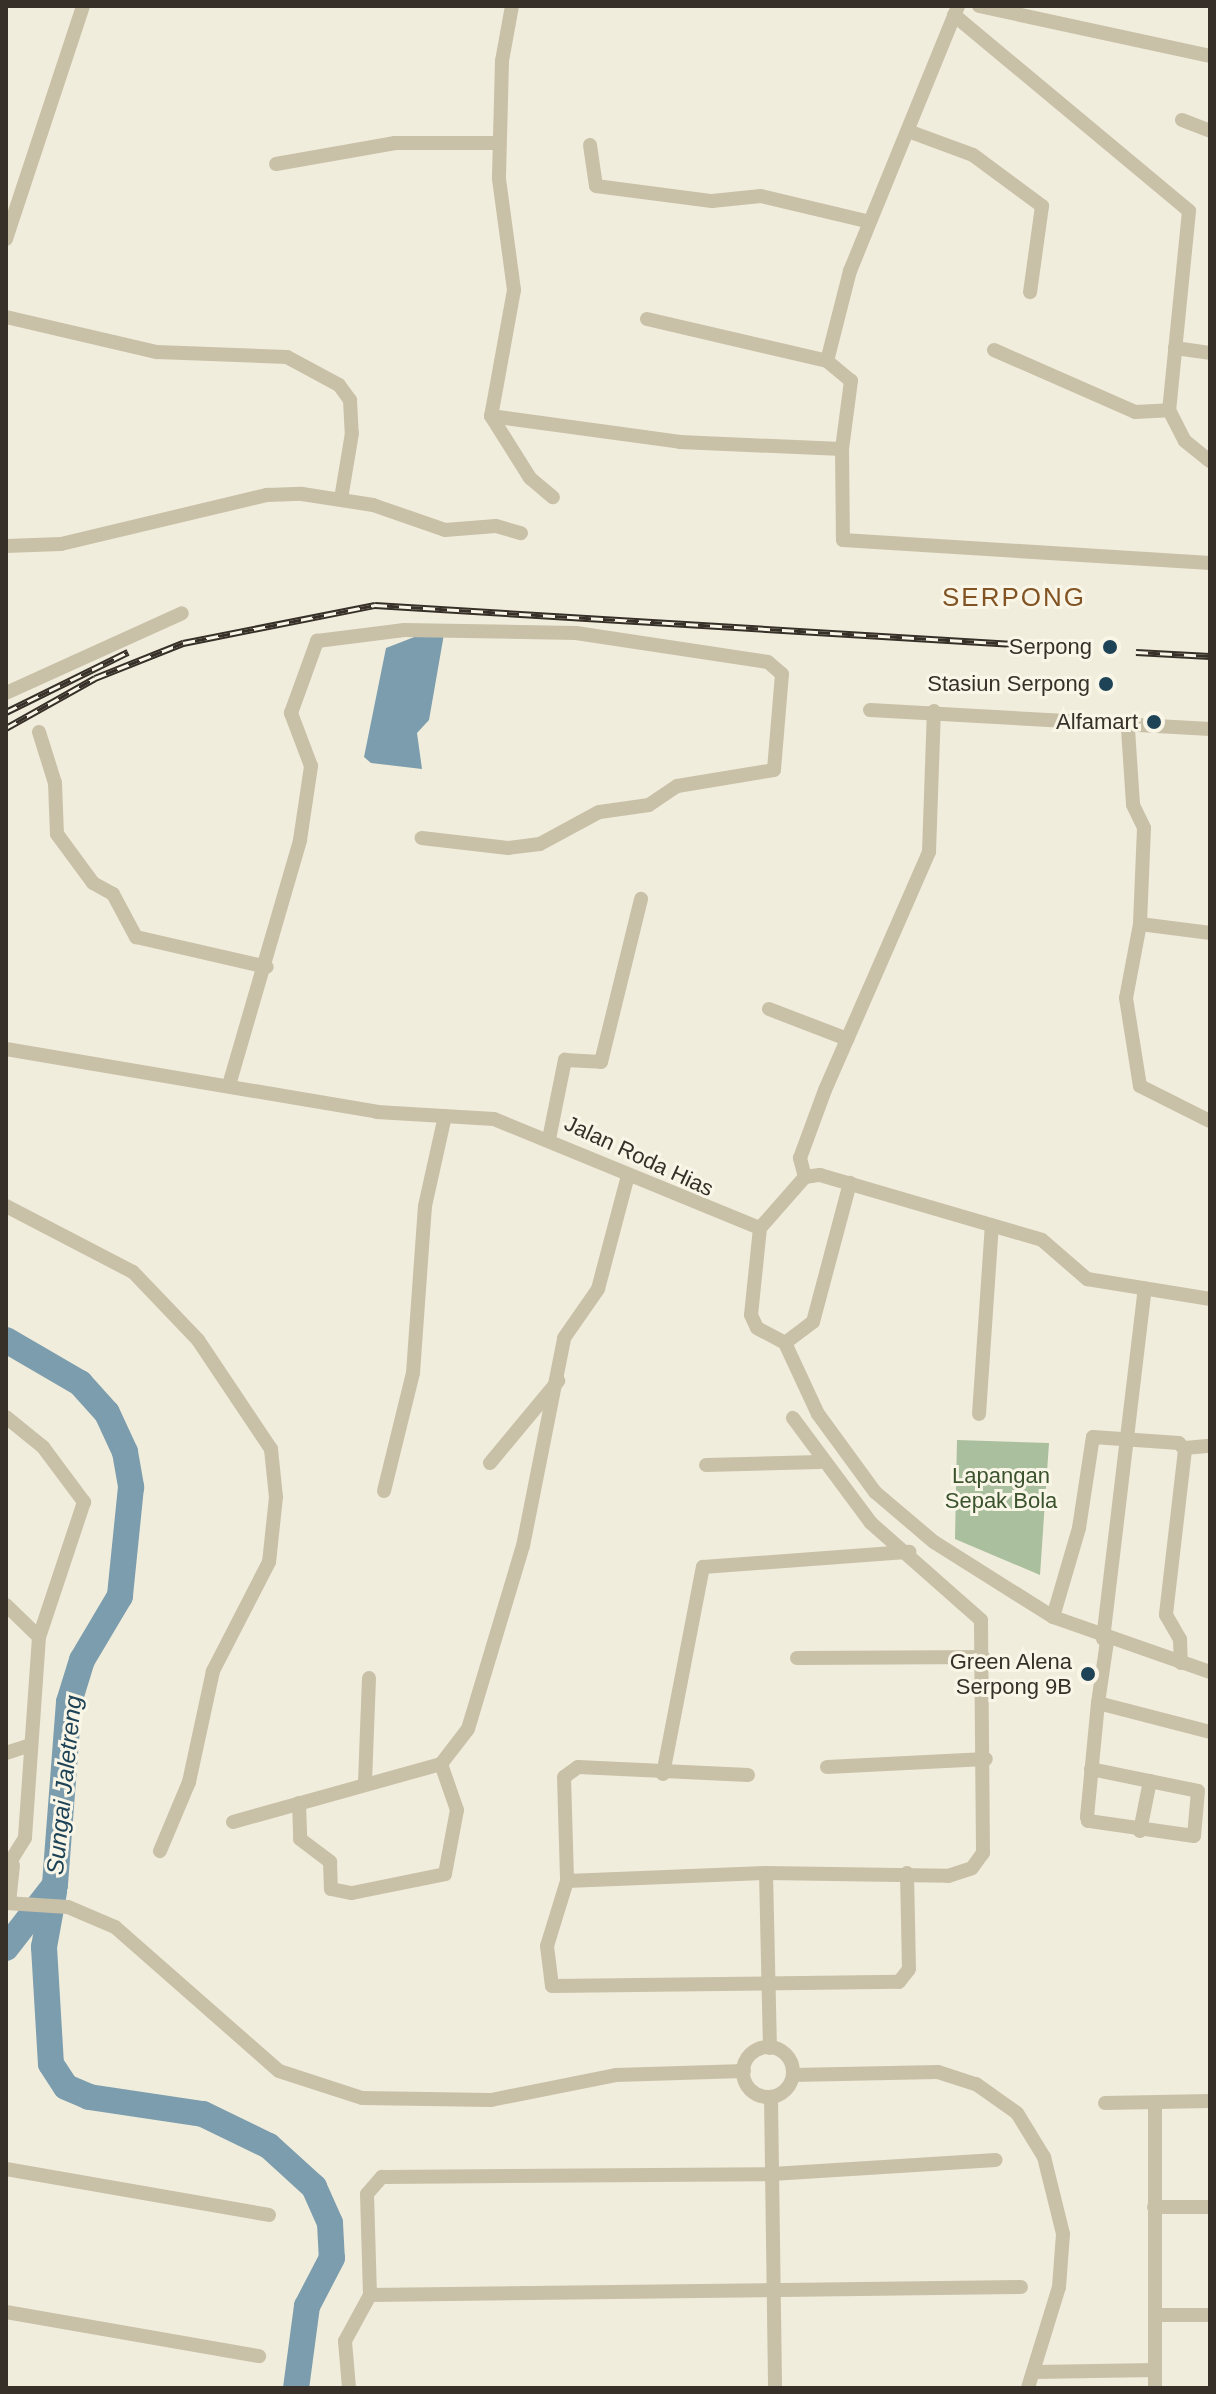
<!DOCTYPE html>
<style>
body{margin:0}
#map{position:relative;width:1216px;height:2394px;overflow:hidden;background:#f1eddc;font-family:Arial,sans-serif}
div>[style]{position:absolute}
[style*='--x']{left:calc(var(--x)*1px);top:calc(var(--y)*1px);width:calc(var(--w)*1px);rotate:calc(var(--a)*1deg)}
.green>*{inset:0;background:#aabf9d}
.water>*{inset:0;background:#7c9dad}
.river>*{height:26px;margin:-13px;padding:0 13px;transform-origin:13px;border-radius:13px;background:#7c9dad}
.minor>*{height:14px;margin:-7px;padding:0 7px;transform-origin:7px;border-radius:7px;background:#c9c0a8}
.minor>.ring{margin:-7px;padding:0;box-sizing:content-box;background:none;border:14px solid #c9c0a8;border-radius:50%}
.rail>*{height:7px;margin-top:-3.5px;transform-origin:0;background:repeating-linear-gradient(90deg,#f9f6e8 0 12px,#363028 0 24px);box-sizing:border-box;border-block:2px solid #363028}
.dots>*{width:22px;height:22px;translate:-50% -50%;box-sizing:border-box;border:4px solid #f9f6e8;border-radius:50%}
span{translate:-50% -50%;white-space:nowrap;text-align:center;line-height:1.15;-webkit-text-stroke:6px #f9f6e8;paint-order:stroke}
.poi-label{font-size:22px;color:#363028}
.right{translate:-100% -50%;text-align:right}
.street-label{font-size:22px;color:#363028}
.park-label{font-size:22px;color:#3a532d}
.water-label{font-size:24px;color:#1f4356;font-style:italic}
.quarter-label{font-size:26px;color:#825424;letter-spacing:2px}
.frame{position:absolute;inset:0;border:8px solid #363028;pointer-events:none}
</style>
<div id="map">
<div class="green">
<div style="clip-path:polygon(957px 1440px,1049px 1443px,1040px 1575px,955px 1539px)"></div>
</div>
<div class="water">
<div style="clip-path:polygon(422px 634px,444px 634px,429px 720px,417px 733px,422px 769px,371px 763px,364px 757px,386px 648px)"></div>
</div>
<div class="river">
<div style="--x:6;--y:1340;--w:86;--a:30.2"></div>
<div style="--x:80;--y:1383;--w:40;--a:48"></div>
<div style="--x:107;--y:1413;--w:43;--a:65.2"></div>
<div style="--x:125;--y:1452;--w:36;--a:80"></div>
<div style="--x:131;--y:1487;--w:110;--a:95.8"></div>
<div style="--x:120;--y:1596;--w:74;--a:120.7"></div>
<div style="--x:82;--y:1660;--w:44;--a:107.2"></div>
<div style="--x:69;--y:1702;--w:184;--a:94.4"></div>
<div style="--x:55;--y:1885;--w:80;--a:127.9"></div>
<div style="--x:54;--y:1892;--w:56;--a:100.3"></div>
<div style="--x:44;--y:1947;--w:117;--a:86.6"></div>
<div style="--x:51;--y:2064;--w:27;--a:57"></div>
<div style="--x:66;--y:2087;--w:25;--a:23"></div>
<div style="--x:89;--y:2097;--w:115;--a:8.5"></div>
<div style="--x:203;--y:2114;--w:73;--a:25.9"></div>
<div style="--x:269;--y:2146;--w:61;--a:42.3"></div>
<div style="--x:314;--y:2187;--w:39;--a:66"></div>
<div style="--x:330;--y:2223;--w:35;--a:87"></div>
<div style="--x:332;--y:2258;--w:54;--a:117.5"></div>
<div style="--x:307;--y:2306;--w:83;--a:97.6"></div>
</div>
<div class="minor">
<div style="--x:512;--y:6;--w:56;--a:100.3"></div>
<div style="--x:502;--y:61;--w:118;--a:91.5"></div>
<div style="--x:499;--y:179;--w:112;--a:82.3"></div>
<div style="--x:514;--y:290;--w:128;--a:100.3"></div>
<div style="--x:491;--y:416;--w:73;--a:57.8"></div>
<div style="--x:530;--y:478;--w:30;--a:40"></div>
<div style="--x:979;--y:6;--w:236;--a:12.2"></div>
<div style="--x:954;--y:15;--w:306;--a:39.8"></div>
<div style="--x:1189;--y:211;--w:200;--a:95.7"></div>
<div style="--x:1169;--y:410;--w:35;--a:63"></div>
<div style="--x:1185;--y:441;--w:32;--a:39"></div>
<div style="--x:1182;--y:120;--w:30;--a:21"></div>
<div style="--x:908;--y:131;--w:69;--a:20.3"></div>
<div style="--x:973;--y:155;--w:86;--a:36.5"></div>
<div style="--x:1042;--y:206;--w:87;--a:97.9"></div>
<div style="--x:590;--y:145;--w:41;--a:81.7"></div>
<div style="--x:596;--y:186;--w:117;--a:7.4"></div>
<div style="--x:712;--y:201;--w:49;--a:-5.8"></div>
<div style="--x:761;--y:196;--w:108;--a:13.4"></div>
<div style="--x:276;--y:164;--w:121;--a:-10"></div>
<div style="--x:395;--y:143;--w:104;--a:0"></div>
<div style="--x:6;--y:239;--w:245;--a:-71.7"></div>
<div style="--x:6;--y:317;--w:155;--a:13.1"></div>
<div style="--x:157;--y:352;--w:130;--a:2.2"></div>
<div style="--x:287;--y:357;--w:59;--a:28.3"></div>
<div style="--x:339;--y:385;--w:19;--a:54"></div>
<div style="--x:350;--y:400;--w:33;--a:87"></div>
<div style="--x:352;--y:433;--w:67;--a:99.5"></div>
<div style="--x:647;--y:319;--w:185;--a:13.1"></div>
<div style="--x:1175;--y:348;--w:35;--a:8"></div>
<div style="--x:994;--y:350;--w:154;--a:23.7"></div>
<div style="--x:1135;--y:412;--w:34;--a:-3"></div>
<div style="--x:491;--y:416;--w:191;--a:7.8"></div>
<div style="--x:680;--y:442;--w:162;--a:2.5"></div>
<div style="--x:842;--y:449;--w:69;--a:-82.5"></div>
<div style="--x:851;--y:381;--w:31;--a:-140"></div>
<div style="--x:827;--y:361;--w:93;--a:-75.7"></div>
<div style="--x:850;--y:271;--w:286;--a:-67.8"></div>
<div style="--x:842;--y:449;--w:91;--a:89.4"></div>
<div style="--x:843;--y:540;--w:368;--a:3.6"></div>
<div style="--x:6;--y:546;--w:55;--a:-2.1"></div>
<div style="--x:61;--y:544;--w:212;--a:-13.4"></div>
<div style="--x:267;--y:495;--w:35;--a:-2"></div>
<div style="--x:302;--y:494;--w:72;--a:8.8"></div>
<div style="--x:373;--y:505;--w:76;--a:19.1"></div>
<div style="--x:445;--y:530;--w:51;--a:-4.5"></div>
<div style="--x:496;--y:526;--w:26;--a:16"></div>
<div style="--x:6;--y:693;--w:193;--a:-24.4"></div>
<div style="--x:870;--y:710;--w:341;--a:3.2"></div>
<div style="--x:1128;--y:729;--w:76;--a:86.2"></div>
<div style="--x:1133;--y:805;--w:25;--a:64"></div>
<div style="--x:1144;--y:828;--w:96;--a:92.4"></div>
<div style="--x:1140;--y:924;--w:75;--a:100.7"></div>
<div style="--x:1126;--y:998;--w:89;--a:81"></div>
<div style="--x:1140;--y:1086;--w:78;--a:26.6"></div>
<div style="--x:39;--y:732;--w:53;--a:72.6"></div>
<div style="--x:55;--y:783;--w:51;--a:87.8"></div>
<div style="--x:57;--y:834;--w:61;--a:53.7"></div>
<div style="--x:93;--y:883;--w:23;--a:29"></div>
<div style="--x:113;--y:894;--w:49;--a:61.9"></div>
<div style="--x:136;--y:937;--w:134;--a:12.9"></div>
<div style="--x:1140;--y:924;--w:71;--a:7.3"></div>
<div style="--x:769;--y:1009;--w:84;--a:21"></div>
<div style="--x:6;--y:1049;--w:376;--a:9.6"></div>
<div style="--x:377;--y:1112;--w:117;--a:3.4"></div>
<div style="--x:494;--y:1119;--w:287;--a:22.3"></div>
<div style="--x:229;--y:1085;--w:255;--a:-73.8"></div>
<div style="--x:300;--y:840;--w:75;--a:-81.5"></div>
<div style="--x:311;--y:766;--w:57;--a:-110.7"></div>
<div style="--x:291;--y:713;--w:77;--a:-70.1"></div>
<div style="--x:317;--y:641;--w:88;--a:-7.2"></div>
<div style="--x:404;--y:630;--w:172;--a:1"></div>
<div style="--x:576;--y:633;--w:194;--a:8.6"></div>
<div style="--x:768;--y:662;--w:18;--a:41"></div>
<div style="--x:782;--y:674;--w:96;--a:94.8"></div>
<div style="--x:774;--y:770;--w:98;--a:170.6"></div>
<div style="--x:677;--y:786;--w:34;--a:146"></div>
<div style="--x:649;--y:805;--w:50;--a:172"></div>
<div style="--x:599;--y:812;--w:67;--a:151.5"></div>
<div style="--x:540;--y:844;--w:32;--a:173"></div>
<div style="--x:508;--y:848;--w:87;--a:-173.4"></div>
<div style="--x:549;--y:1139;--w:81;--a:-78.6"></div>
<div style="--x:565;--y:1060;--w:36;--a:3"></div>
<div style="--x:601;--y:1062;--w:168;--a:-76.2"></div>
<div style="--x:805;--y:1177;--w:20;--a:-105"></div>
<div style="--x:800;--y:1158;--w:72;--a:-69.8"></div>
<div style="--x:825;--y:1090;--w:260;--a:-66.4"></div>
<div style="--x:929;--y:852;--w:141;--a:-88"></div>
<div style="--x:6;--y:1206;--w:143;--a:27.5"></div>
<div style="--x:133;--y:1272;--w:94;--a:46.3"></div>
<div style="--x:198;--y:1340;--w:131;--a:56.2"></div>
<div style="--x:271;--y:1449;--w:48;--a:84.1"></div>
<div style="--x:276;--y:1497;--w:65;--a:96.1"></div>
<div style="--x:269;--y:1562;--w:123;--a:117.2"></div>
<div style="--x:213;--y:1671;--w:114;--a:102.2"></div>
<div style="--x:189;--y:1782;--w:75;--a:112.8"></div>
<div style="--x:760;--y:1228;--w:87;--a:95.9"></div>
<div style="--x:751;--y:1315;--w:14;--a:65"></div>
<div style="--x:757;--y:1328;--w:32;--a:28"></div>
<div style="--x:785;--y:1343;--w:78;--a:65.1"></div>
<div style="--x:818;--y:1414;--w:97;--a:53.8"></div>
<div style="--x:875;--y:1492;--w:77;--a:40.3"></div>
<div style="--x:934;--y:1542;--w:141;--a:32.2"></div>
<div style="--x:1053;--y:1617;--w:166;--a:19.3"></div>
<div style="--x:760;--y:1228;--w:68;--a:-48.6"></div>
<div style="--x:805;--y:1177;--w:15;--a:-8"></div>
<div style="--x:820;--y:1175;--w:231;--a:16.3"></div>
<div style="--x:1042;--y:1240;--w:60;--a:40.9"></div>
<div style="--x:1087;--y:1279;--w:125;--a:9.2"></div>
<div style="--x:785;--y:1343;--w:35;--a:-37"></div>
<div style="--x:813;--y:1322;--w:144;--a:-75.1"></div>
<div style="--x:979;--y:1414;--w:189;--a:-86.1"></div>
<div style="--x:6;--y:1417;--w:48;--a:39"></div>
<div style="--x:43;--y:1447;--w:69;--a:53.3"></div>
<div style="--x:84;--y:1502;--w:142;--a:108.4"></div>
<div style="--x:39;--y:1637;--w:201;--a:94"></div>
<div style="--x:25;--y:1838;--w:36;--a:122"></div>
<div style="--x:1185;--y:1448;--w:25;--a:-5"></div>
<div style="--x:490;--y:1463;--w:107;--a:-50.3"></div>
<div style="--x:706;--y:1465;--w:114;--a:-1.5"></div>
<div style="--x:384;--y:1491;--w:122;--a:-76.2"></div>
<div style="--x:413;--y:1373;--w:167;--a:-85.9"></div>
<div style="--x:425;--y:1206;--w:92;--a:-77.5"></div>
<div style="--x:6;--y:1605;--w:46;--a:44.1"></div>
<div style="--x:1053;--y:1617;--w:93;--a:-73.7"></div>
<div style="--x:1079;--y:1528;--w:92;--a:-81.3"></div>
<div style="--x:1093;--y:1437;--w:86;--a:4"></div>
<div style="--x:1179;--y:1443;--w:9;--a:49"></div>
<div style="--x:1185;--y:1450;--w:166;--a:96.6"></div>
<div style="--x:1166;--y:1615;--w:28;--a:60"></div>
<div style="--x:1180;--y:1639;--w:24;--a:88"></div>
<div style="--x:1103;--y:1639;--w:353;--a:-83.2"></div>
<div style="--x:797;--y:1658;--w:186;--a:-0.3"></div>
<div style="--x:1098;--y:1703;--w:116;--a:14.5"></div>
<div style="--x:6;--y:1753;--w:23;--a:-18"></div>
<div style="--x:827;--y:1767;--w:159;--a:-2.9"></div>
<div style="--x:1091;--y:1769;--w:109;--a:11.6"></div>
<div style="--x:1198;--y:1791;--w:45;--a:95.1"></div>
<div style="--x:1194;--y:1836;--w:107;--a:-171.9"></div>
<div style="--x:1088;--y:1821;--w:4;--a:-104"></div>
<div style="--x:1087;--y:1817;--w:115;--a:-84.5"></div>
<div style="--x:1098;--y:1703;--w:63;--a:-81.7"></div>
<div style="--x:663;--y:1774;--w:211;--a:-79.1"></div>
<div style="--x:703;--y:1567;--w:207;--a:-4.2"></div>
<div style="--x:748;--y:1775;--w:170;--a:-177.3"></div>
<div style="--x:578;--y:1767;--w:17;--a:144"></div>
<div style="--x:564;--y:1777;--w:104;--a:88.3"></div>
<div style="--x:567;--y:1881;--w:68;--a:107.1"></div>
<div style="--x:547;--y:1946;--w:40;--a:82.9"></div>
<div style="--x:552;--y:1986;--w:347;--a:-0.7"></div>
<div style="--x:899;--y:1982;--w:16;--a:-52"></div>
<div style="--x:909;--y:1969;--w:96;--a:-91.2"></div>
<div style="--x:365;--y:1782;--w:104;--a:-87.8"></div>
<div style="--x:299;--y:1803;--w:36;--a:88"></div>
<div style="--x:300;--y:1839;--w:38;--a:37"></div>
<div style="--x:330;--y:1862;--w:27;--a:88"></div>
<div style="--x:331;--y:1889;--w:21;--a:11"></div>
<div style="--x:352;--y:1893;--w:95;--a:-11.5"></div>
<div style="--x:445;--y:1874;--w:65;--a:-79.4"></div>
<div style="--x:457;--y:1810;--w:49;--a:-109.2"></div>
<div style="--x:233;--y:1822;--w:216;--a:-15.6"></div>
<div style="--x:441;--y:1764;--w:44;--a:-52.4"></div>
<div style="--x:468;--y:1729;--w:191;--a:-73.3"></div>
<div style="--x:523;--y:1546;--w:212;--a:-78.8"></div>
<div style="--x:564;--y:1338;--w:60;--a:-55.2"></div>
<div style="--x:598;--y:1289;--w:114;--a:-75.2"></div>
<div style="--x:1140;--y:1831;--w:51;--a:-78.7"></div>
<div style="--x:766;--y:1873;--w:175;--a:88.7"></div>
<div style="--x:567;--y:1881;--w:199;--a:-2.3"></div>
<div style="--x:766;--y:1873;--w:182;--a:0.9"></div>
<div style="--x:948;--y:1876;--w:25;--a:-18"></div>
<div style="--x:972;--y:1868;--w:19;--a:-54"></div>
<div style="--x:983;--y:1853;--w:233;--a:-90.5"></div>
<div style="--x:981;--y:1620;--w:147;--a:-138.6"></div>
<div style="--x:871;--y:1523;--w:131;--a:-126.6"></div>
<div style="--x:6;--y:1903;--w:62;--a:3.7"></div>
<div style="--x:68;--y:1907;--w:51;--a:23.1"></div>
<div style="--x:115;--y:1927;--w:218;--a:41.3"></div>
<div style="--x:279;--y:2071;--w:87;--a:18"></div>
<div style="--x:362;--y:2098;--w:129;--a:0.9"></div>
<div style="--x:491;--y:2100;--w:127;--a:-11.3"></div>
<div style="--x:616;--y:2075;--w:128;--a:-1.8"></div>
<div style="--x:9;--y:1903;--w:38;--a:-84"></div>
<div class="ring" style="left:743px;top:2047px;width:36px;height:36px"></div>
<div style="--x:793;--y:2075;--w:145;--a:-1.2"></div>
<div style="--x:938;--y:2072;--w:40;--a:18"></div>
<div style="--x:976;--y:2084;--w:50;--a:35.3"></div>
<div style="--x:1017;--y:2113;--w:52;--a:58.5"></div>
<div style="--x:1044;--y:2157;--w:79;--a:76.1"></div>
<div style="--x:1063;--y:2234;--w:53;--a:94.3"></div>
<div style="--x:1059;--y:2287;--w:106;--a:107.1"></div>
<div style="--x:771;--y:2097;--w:291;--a:89.2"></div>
<div style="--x:1105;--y:2103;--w:105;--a:-1.1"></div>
<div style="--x:1155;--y:2104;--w:284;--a:90"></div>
<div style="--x:6;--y:2169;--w:267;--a:9.9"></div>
<div style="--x:1154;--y:2207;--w:56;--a:0"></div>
<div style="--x:370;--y:2295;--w:651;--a:-0.7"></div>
<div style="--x:6;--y:2312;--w:257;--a:9.9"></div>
<div style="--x:1156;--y:2315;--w:54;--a:0"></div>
<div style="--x:1036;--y:2372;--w:119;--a:-1"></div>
<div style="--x:349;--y:2388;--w:47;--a:-94.9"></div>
<div style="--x:345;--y:2341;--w:52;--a:-61.5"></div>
<div style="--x:370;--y:2295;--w:101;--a:-91.7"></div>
<div style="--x:367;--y:2194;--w:23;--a:-49"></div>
<div style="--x:382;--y:2177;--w:390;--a:-0.4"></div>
<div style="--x:772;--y:2174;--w:224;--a:-3.6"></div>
</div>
<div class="rail">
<div style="--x:1136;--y:652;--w:74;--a:3.1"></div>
<div style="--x:6;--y:712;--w:136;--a:-26.2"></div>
<div style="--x:6;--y:728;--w:102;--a:-29.3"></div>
<div style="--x:95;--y:678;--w:95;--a:-21.7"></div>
<div style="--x:183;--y:643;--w:196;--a:-11.2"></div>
<div style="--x:375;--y:605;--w:705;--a:3.5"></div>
</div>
<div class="dots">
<div style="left:1110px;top:647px;background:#1f4356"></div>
<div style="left:1106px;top:684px;background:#1f4356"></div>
<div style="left:1154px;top:722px;background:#1f4356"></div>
<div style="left:1088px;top:1674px;background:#1f4356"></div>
</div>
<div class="poi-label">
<span class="right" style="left:1092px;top:647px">Serpong</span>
<span class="right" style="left:1090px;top:684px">Stasiun Serpong</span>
<span class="right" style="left:1138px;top:722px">Alfamart</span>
<span class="right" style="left:1072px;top:1674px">Green Alena<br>Serpong 9B</span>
</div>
<div class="street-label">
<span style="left:639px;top:1156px;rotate:25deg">Jalan Roda Hias</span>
</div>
<div class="park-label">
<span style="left:1001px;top:1488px">Lapangan<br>Sepak Bola</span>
</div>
<div class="water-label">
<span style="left:64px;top:1785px;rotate:-84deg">Sungai Jaletreng</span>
</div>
<div class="quarter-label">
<span style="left:1014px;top:598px">SERPONG</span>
</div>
<div class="frame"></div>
</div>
